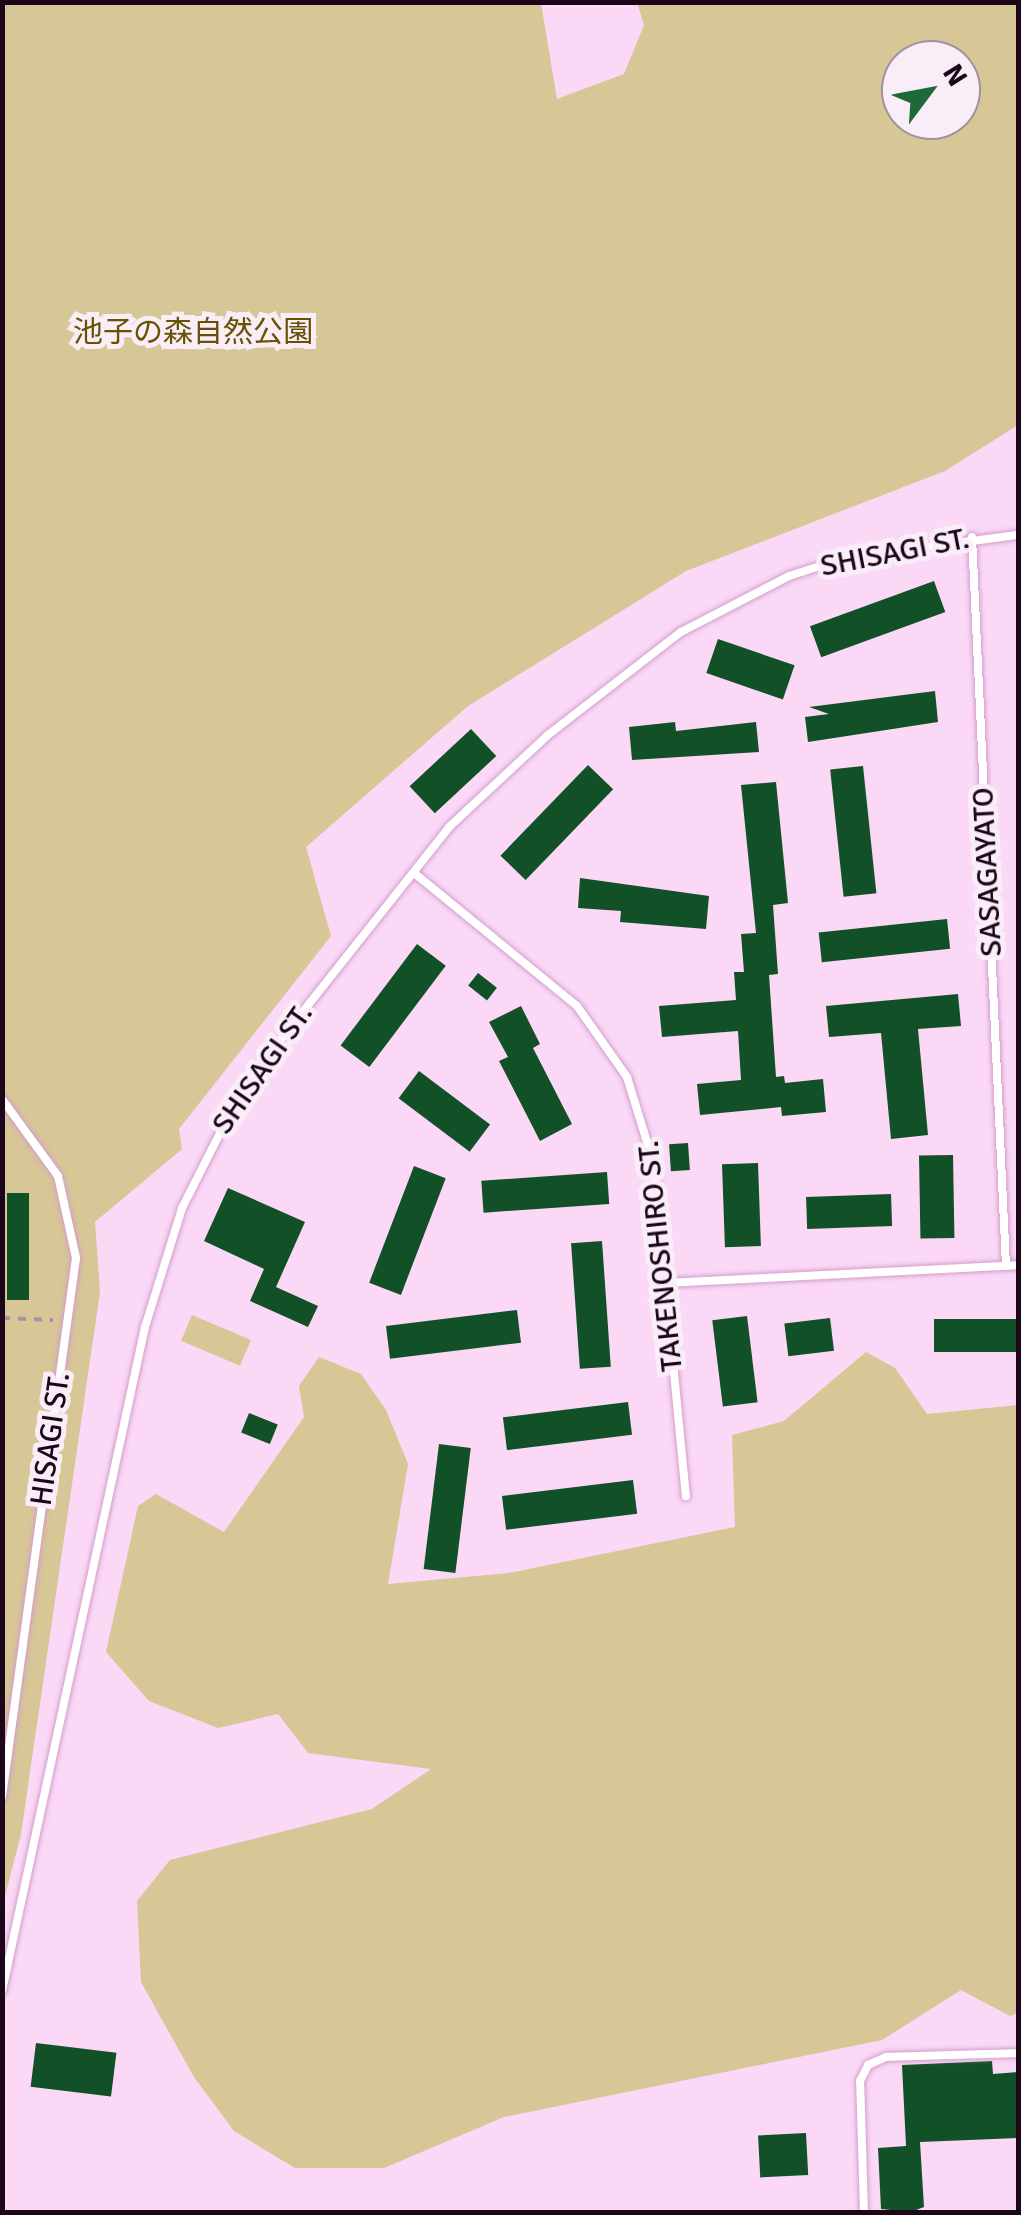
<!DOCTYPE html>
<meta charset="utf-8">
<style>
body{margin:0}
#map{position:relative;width:1021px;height:2215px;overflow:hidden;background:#fad8f6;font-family:Signika,"Noto Sans JP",sans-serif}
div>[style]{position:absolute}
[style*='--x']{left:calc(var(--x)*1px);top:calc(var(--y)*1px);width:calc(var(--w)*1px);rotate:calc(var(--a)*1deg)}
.green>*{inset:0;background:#d7c696;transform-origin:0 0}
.building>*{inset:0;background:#125027;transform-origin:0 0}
.path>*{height:4px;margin-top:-2px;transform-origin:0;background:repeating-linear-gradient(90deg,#ab8ea7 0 8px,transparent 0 16px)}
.roads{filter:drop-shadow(0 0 2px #d49dcd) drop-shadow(0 0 2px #d49dcd)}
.service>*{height:8px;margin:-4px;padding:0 4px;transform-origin:4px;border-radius:4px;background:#fff}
span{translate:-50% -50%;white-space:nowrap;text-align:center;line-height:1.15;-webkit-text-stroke:10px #f9edf7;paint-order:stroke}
.park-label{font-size:30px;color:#675103}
.street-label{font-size:30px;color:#1b0719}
.frame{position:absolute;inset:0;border:5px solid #1b0719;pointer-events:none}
.north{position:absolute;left:881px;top:40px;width:100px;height:100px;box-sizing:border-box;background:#f9edf7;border:2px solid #a0919e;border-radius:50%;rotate:58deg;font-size:28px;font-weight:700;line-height:40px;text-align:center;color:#1b0719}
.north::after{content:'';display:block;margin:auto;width:35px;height:45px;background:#1e6937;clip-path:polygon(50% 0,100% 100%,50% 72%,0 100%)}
</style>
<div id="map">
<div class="green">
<div style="clip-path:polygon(evenodd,3px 3px,541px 3px,557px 99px,624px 74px,644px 25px,637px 3px,1018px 3px,1018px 425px,945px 471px,686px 571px,468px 706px,306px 847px,331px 936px,179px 1129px,182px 1149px,95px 1222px,100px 1292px,21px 1834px,3px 1904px,3px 3px,901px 60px,961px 60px,961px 120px,901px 120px,901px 60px)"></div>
<div style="left:192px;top:1315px;width:64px;height:28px;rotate:23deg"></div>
<div style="clip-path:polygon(866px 1352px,895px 1368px,927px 1414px,1018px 1405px,1018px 2013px,1010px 2016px,961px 1990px,882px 2040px,504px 2117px,384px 2168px,295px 2168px,234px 2131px,194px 2077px,141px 1982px,137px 1901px,170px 1860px,372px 1809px,431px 1769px,308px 1753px,278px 1714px,218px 1728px,149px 1701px,106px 1652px,138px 1506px,156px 1494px,224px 1532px,304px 1417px,299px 1386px,319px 1357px,361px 1374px,386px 1410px,408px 1464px,388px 1584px,509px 1573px,735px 1527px,732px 1435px,784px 1421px)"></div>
</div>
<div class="building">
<div style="left:934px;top:581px;width:33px;height:132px;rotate:70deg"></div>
<div style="left:718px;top:639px;width:81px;height:36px;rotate:19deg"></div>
<div style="clip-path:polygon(935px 691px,938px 722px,808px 742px,805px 717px,829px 714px,809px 707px)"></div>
<div style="clip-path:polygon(675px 722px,676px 731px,756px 722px,759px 752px,632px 760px,629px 727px)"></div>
<div style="left:471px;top:729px;width:37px;height:84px;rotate:47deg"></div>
<div style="left:588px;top:765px;width:35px;height:126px;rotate:44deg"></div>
<div style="left:863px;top:766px;width:128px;height:33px;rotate:84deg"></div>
<div style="clip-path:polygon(776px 782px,788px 903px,773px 905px,778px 974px,769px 975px,776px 1077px,784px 1076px,785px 1083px,823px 1079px,826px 1112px,782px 1116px,781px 1107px,700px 1115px,697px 1084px,741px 1080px,738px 1031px,662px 1037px,659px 1006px,736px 1000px,734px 972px,744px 972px,741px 934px,756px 933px,741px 785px)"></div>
<div style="clip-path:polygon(580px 878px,709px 896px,706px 929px,620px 922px,621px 911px,578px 908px)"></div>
<div style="left:947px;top:919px;width:30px;height:129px;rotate:84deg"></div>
<div style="left:417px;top:944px;width:36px;height:127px;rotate:37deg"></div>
<div style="left:478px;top:973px;width:24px;height:16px;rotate:38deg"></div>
<div style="clip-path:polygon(958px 994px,961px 1026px,918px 1029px,928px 1135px,891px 1139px,881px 1033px,829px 1037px,826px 1006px)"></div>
<div style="clip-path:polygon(521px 1006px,540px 1044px,533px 1048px,572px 1124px,540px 1141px,499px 1061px,508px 1057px,489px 1022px)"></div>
<div style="left:419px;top:1071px;width:89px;height:34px;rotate:37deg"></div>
<div style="left:688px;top:1143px;width:27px;height:19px;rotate:86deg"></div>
<div style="left:953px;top:1155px;width:83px;height:34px;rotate:89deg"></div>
<div style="left:758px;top:1163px;width:83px;height:36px;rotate:88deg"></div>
<div style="left:414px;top:1166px;width:34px;height:125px;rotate:21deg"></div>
<div style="left:607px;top:1172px;width:32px;height:126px;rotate:86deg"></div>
<div style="clip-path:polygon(228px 1188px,305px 1222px,276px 1287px,318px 1306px,308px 1327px,250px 1301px,264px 1269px,204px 1241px)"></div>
<div style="left:7px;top:1193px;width:22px;height:107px"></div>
<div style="left:891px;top:1194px;width:32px;height:85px;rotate:88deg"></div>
<div style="left:602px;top:1241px;width:126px;height:31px;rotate:86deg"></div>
<div style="left:517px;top:1310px;width:33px;height:132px;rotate:83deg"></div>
<div style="left:747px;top:1316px;width:87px;height:35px;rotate:83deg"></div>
<div style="left:830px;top:1318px;width:33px;height:46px;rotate:83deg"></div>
<div style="left:1018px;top:1319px;width:33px;height:84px;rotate:90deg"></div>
<div style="left:628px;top:1402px;width:33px;height:126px;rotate:83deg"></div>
<div style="left:249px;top:1413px;width:31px;height:21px;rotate:22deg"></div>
<div style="left:439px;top:1444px;width:32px;height:126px;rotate:7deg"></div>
<div style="left:633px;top:1480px;width:34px;height:132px;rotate:83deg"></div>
<div style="left:36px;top:2043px;width:81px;height:44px;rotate:7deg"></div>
<div style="clip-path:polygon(992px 2061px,993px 2074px,1018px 2072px,1018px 2138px,920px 2142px,924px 2207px,911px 2212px,881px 2209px,878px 2148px,906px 2146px,902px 2065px)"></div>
<div style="left:806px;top:2133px;width:42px;height:48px;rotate:87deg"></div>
</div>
<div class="path">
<div style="--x:2;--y:1318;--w:51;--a:2.2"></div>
</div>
<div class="roads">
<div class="service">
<div style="--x:972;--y:537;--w:730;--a:87.33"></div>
<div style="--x:414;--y:873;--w:210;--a:39.2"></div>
<div style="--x:577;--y:1006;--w:87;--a:54.8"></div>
<div style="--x:627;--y:1077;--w:92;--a:72.9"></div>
<div style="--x:654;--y:1165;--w:333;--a:84.5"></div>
<div style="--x:2;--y:1099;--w:95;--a:54"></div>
<div style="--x:58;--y:1176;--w:84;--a:77.6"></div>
<div style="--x:76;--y:1258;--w:544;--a:97.82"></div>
<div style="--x:665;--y:1283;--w:353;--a:-2.9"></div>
<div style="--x:2;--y:1991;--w:679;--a:-77.85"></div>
<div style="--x:145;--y:1327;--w:125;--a:-72.7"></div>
<div style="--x:182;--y:1208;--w:137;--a:-63.1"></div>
<div style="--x:244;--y:1086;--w:330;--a:-51.6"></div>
<div style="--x:449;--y:827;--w:135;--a:-42.9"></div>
<div style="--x:548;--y:735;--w:168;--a:-37.8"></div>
<div style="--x:681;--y:632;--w:122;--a:-27.4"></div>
<div style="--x:789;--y:576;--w:59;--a:-17.8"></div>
<div style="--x:845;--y:558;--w:175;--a:-7.6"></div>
<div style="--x:864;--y:2212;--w:131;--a:-91.7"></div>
<div style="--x:860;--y:2081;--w:18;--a:-63"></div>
<div style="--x:868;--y:2065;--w:20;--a:-24"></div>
<div style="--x:886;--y:2057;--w:132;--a:-1.7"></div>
</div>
</div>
<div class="park-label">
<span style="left:193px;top:333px">池子の森自然公園</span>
</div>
<div class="street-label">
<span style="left:895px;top:553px;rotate:-11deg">SHISAGI ST.</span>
<span style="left:988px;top:872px;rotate:-93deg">SASAGAYATO</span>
<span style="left:263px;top:1069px;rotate:-55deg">SHISAGI ST.</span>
<span style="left:661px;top:1256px;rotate:-96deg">TAKENOSHIRO ST.</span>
<span style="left:51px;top:1439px;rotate:-82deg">HISAGI ST.</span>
</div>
<div class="frame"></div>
<div class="north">N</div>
</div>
